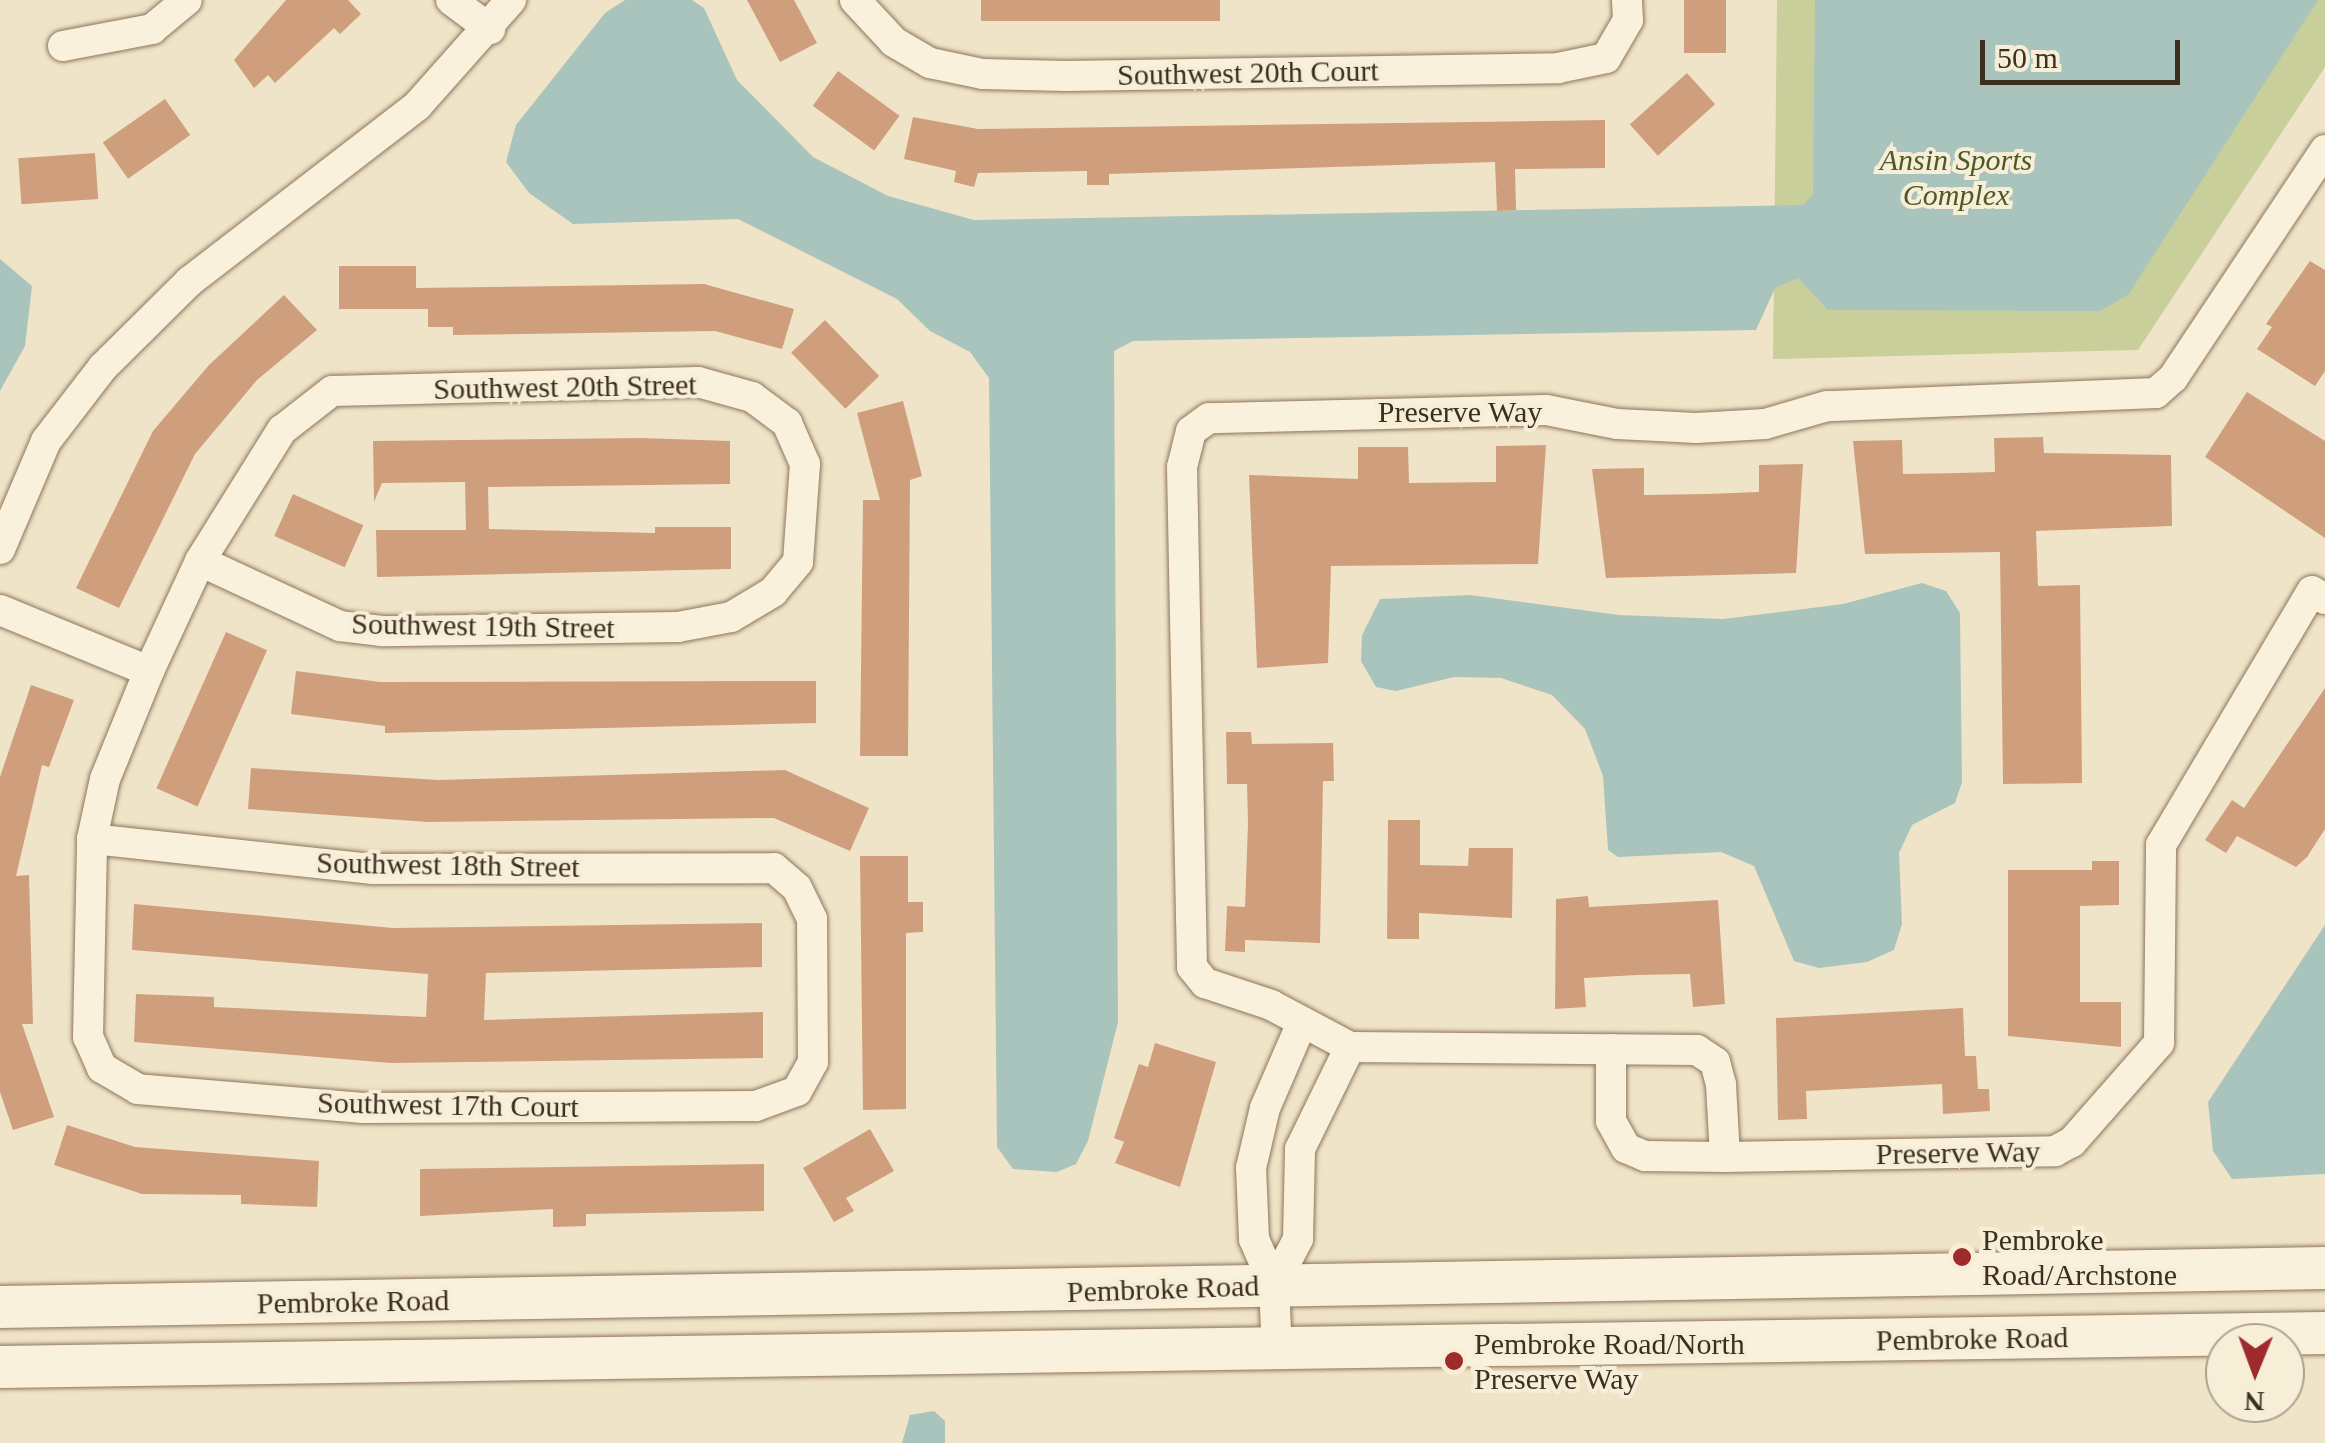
<!DOCTYPE html>
<style>
body{margin:0}
#map{position:relative;width:2325px;height:1443px;overflow:hidden;background:#f0e4c8;font-family:"Times New Roman",serif}
div>[style]{position:absolute}
[style*='--x']{left:calc(var(--x)*1px);top:calc(var(--y)*1px);width:calc(var(--w)*1px);rotate:calc(var(--a)*1deg)}
.green>*{inset:0;background:#c9cf9b}
.water>*{inset:0;background:#a9c4bc}
.building>*{inset:0;background:#cf9f7d;transform-origin:0 0}
.roads{filter:drop-shadow(0 0 2px #8d765c) drop-shadow(0 0 2px #8d765c)}
.street>*{height:30px;margin:-15px;padding:0 15px;transform-origin:15px;border-radius:15px;background:#faf1dc}
.secondary>*{height:42px;margin:-21px;padding:0 21px;transform-origin:21px;border-radius:21px;background:#faf1dc}
.dots>*{width:28px;height:28px;translate:-50% -50%;box-sizing:border-box;border:5px solid #f7eed8;border-radius:50%}
span{translate:-50% -50%;white-space:nowrap;text-align:center;line-height:1.15;-webkit-text-stroke:8px #f7eed8;paint-order:stroke}
.street-label{font-size:30px;color:#3d2e20}
.park-label{font-size:30px;color:#4d5a26;font-style:italic}
.poi-label{font-size:30px;color:#3d2e20}
.left{translate:0 -50%;text-align:left}
.north{position:absolute;left:2205px;top:1323px;width:100px;height:100px;box-sizing:border-box;background:#f7eed8;border:2px solid #ada18e;border-radius:50%;rotate:181deg;font-size:28px;font-weight:700;line-height:40px;text-align:center;color:#3d2e20}
.north::after{content:'';display:block;margin:auto;width:35px;height:45px;background:#9e2a2b;clip-path:polygon(50% 0,100% 100%,50% 72%,0 100%)}
.scale{position:absolute;left:1980px;top:40px;width:200px;height:45px;box-sizing:border-box;border:5px solid #3d2e20;border-top:0;padding-left:12px;font-size:30px;line-height:35px;white-space:nowrap;color:#3d2e20;-webkit-text-stroke:8px #f7eed8;paint-order:stroke}
</style>
<div id="map">
<div class="green">
<div style="clip-path:polygon(1777px 0,2325px 0,2325px 67px,2138px 350px,1773px 359px)"></div>
</div>
<div class="water">
<div style="clip-path:polygon(625px 0,692px 0,704px 8px,737px 80px,813px 157px,888px 196px,974px 220px,1803px 205px,1813px 194px,1815px 0,2318px 0,2128px 295px,2100px 311px,1828px 310px,1798px 278px,1775px 288px,1756px 330px,1133px 341px,1114px 351px,1118px 1022px,1088px 1141px,1076px 1164px,1057px 1172px,1013px 1169px,997px 1147px,989px 378px,970px 352px,930px 331px,897px 299px,738px 219px,573px 224px,529px 193px,506px 162px,516px 125px,605px 13px)"></div>
<div style="clip-path:polygon(0 259px,32px 286px,25px 346px,0 391px)"></div>
<div style="clip-path:polygon(1922px 583px,1946px 591px,1960px 613px,1962px 782px,1955px 803px,1912px 825px,1899px 853px,1902px 924px,1894px 950px,1867px 962px,1819px 968px,1794px 961px,1754px 866px,1721px 852px,1618px 857px,1608px 850px,1603px 776px,1585px 729px,1552px 695px,1501px 678px,1454px 677px,1396px 691px,1376px 687px,1361px 661px,1362px 635px,1380px 599px,1470px 595px,1619px 615px,1723px 619px,1843px 604px)"></div>
<div style="clip-path:polygon(2325px 925px,2325px 1174px,2232px 1179px,2213px 1151px,2208px 1102px)"></div>
<div style="clip-path:polygon(934px 1411px,945px 1421px,945px 1443px,902px 1443px,910px 1415px)"></div>
</div>
<div class="building">
<div style="clip-path:polygon(286px 0,348px 0,361px 14px,340px 34px,334px 28px,275px 83px,268px 75px,254px 88px,234px 60px)"></div>
<div style="clip-path:polygon(747px 0,794px 0,817px 43px,780px 62px)"></div>
<div style="left:981px;top:0;width:239px;height:21px"></div>
<div style="left:1684px;top:0;width:42px;height:53px"></div>
<div style="left:838px;top:71px;width:76px;height:43px;rotate:36deg"></div>
<div style="left:1687px;top:73px;width:42px;height:77px;rotate:48deg"></div>
<div style="left:165px;top:99px;width:44px;height:76px;rotate:55deg"></div>
<div style="clip-path:polygon(913px 117px,978px 129px,1605px 120px,1605px 168px,1515px 169px,1516px 210px,1497px 211px,1495px 162px,1109px 174px,1109px 185px,1087px 185px,1087px 171px,978px 173px,974px 187px,954px 182px,956px 171px,904px 159px)"></div>
<div style="left:95px;top:153px;width:46px;height:77px;rotate:86deg"></div>
<div style="clip-path:polygon(2310px 261px,2325px 270px,2325px 371px,2315px 386px,2257px 349px,2272px 327px,2266px 324px)"></div>
<div style="clip-path:polygon(339px 266px,416px 266px,416px 288px,704px 284px,794px 309px,782px 349px,715px 331px,453px 335px,453px 327px,428px 327px,428px 309px,339px 309px)"></div>
<div style="clip-path:polygon(284px 295px,317px 330px,257px 380px,195px 454px,119px 608px,76px 588px,153px 431px,209px 365px)"></div>
<div style="left:825px;top:320px;width:78px;height:47px;rotate:46deg"></div>
<div style="clip-path:polygon(2247px 392px,2325px 441px,2325px 538px,2205px 457px)"></div>
<div style="clip-path:polygon(903px 401px,922px 476px,910px 480px,908px 756px,860px 756px,863px 500px,880px 500px,857px 413px)"></div>
<div style="clip-path:polygon(2043px 437px,2044px 453px,2171px 455px,2172px 526px,2036px 531px,2038px 586px,2080px 585px,2082px 783px,2003px 784px,2000px 552px,1865px 554px,1853px 441px,1902px 440px,1903px 474px,1959px 473px,1995px 472px,1994px 438px)"></div>
<div style="clip-path:polygon(641px 438px,730px 441px,730px 484px,488px 487px,489px 529px,655px 533px,655px 527px,731px 527px,731px 569px,377px 577px,376px 530px,466px 530px,465px 482px,382px 483px,374px 502px,373px 441px)"></div>
<div style="clip-path:polygon(1546px 445px,1538px 564px,1331px 566px,1328px 663px,1257px 668px,1249px 475px,1358px 479px,1358px 447px,1408px 447px,1409px 483px,1496px 482px,1496px 446px)"></div>
<div style="clip-path:polygon(1803px 464px,1796px 573px,1606px 578px,1592px 469px,1644px 468px,1644px 495px,1706px 494px,1759px 492px,1759px 465px)"></div>
<div style="left:293px;top:494px;width:77px;height:46px;rotate:24deg"></div>
<div style="left:226px;top:632px;width:45px;height:171px;rotate:24deg"></div>
<div style="clip-path:polygon(296px 671px,380px 682px,816px 681px,816px 723px,385px 733px,385px 726px,291px 714px)"></div>
<div style="clip-path:polygon(31px 685px,74px 700px,49px 767px,42px 765px,16px 876px,29px 875px,33px 1024px,22px 1024px,54px 1117px,13px 1130px,0 1092px,0 777px)"></div>
<div style="clip-path:polygon(2325px 688px,2325px 829px,2307px 857px,2296px 867px,2237px 836px,2226px 853px,2205px 840px,2232px 800px,2244px 808px)"></div>
<div style="clip-path:polygon(1226px 732px,1251px 732px,1252px 744px,1333px 743px,1334px 781px,1323px 781px,1320px 943px,1245px 940px,1245px 952px,1225px 951px,1227px 906px,1245px 907px,1248px 823px,1247px 784px,1227px 784px)"></div>
<div style="clip-path:polygon(251px 768px,438px 780px,785px 770px,869px 808px,850px 851px,774px 818px,428px 822px,248px 809px)"></div>
<div style="clip-path:polygon(1388px 820px,1420px 820px,1420px 865px,1468px 866px,1469px 848px,1513px 848px,1512px 918px,1419px 913px,1419px 939px,1387px 939px)"></div>
<div style="clip-path:polygon(860px 856px,908px 856px,908px 902px,923px 902px,923px 932px,906px 933px,906px 1109px,863px 1110px)"></div>
<div style="clip-path:polygon(2092px 861px,2119px 861px,2119px 905px,2080px 906px,2080px 1002px,2121px 1002px,2121px 1047px,2008px 1036px,2008px 870px,2092px 870px)"></div>
<div style="clip-path:polygon(1588px 896px,1589px 907px,1718px 900px,1725px 1004px,1693px 1007px,1690px 974px,1637px 975px,1584px 978px,1586px 1007px,1555px 1009px,1556px 899px)"></div>
<div style="clip-path:polygon(134px 904px,393px 928px,762px 923px,762px 967px,486px 973px,484px 1020px,763px 1012px,763px 1058px,391px 1063px,134px 1042px,136px 994px,214px 997px,214px 1007px,426px 1017px,428px 974px,132px 950px)"></div>
<div style="clip-path:polygon(1963px 1008px,1965px 1056px,1976px 1056px,1978px 1089px,1989px 1089px,1990px 1111px,1943px 1114px,1942px 1084px,1806px 1091px,1807px 1119px,1778px 1120px,1776px 1018px)"></div>
<div style="clip-path:polygon(1155px 1043px,1216px 1062px,1180px 1187px,1115px 1163px,1124px 1142px,1114px 1138px,1139px 1064px,1148px 1067px)"></div>
<div style="clip-path:polygon(67px 1125px,135px 1147px,319px 1161px,317px 1207px,241px 1204px,241px 1195px,142px 1194px,54px 1165px)"></div>
<div style="clip-path:polygon(870px 1129px,894px 1171px,846px 1198px,854px 1211px,834px 1222px,803px 1168px)"></div>
<div style="clip-path:polygon(764px 1164px,764px 1211px,586px 1214px,586px 1226px,553px 1227px,553px 1209px,420px 1216px,420px 1169px)"></div>
</div>
<div class="roads">
<div class="street">
<div style="--x:451;--y:0;--w:49;--a:36.6"></div>
<div style="--x:855;--y:0;--w:57;--a:47.1"></div>
<div style="--x:894;--y:42;--w:42;--a:30.3"></div>
<div style="--x:930;--y:63;--w:53;--a:11.9"></div>
<div style="--x:982;--y:74;--w:84;--a:1.4"></div>
<div style="--x:1066;--y:76;--w:492;--a:-0.9"></div>
<div style="--x:1558;--y:68;--w:49;--a:-11.8"></div>
<div style="--x:1606;--y:58;--w:44;--a:-59.9"></div>
<div style="--x:1628;--y:20;--w:20;--a:-93"></div>
<div style="--x:63;--y:46;--w:91;--a:-10.8"></div>
<div style="--x:152;--y:29;--w:45;--a:-39.6"></div>
<div style="--x:2325;--y:150;--w:274;--a:123.7"></div>
<div style="--x:2173;--y:378;--w:23;--a:139"></div>
<div style="--x:2156;--y:393;--w:329;--a:177.7"></div>
<div style="--x:1827;--y:406;--w:65;--a:163.8"></div>
<div style="--x:1765;--y:424;--w:69;--a:176.7"></div>
<div style="--x:1696;--y:428;--w:79;--a:-177.1"></div>
<div style="--x:1617;--y:424;--w:72;--a:-168.8"></div>
<div style="--x:1546;--y:410;--w:337;--a:178.6"></div>
<div style="--x:1209;--y:418;--w:22;--a:144"></div>
<div style="--x:1191;--y:431;--w:37;--a:104"></div>
<div style="--x:1182;--y:467;--w:500;--a:88.85"></div>
<div style="--x:1192;--y:967;--w:21;--a:51"></div>
<div style="--x:1205;--y:983;--w:70;--a:18.4"></div>
<div style="--x:1271;--y:1005;--w:89;--a:28"></div>
<div style="--x:1350;--y:1047;--w:347;--a:0.5"></div>
<div style="--x:1697;--y:1050;--w:22;--a:34"></div>
<div style="--x:1715;--y:1062;--w:24;--a:75"></div>
<div style="--x:1721;--y:1085;--w:72;--a:86.8"></div>
<div style="--x:1725;--y:1157;--w:330;--a:-1"></div>
<div style="--x:2055;--y:1151;--w:19;--a:-28"></div>
<div style="--x:2072;--y:1142;--w:132;--a:-48.7"></div>
<div style="--x:2159;--y:1043;--w:198;--a:-89.4"></div>
<div style="--x:2161;--y:845;--w:295;--a:-59.3"></div>
<div style="--x:2312;--y:591;--w:15;--a:32"></div>
<div style="--x:0;--y:549;--w:117;--a:-66.9"></div>
<div style="--x:46;--y:441;--w:93;--a:-52.4"></div>
<div style="--x:103;--y:367;--w:122;--a:-44.7"></div>
<div style="--x:190;--y:281;--w:287;--a:-37.6"></div>
<div style="--x:417;--y:106;--w:142;--a:-48.4"></div>
<div style="--x:0;--y:610;--w:161;--a:22.3"></div>
<div style="--x:149;--y:671;--w:121;--a:-65.1"></div>
<div style="--x:200;--y:561;--w:155;--a:-58"></div>
<div style="--x:282;--y:430;--w:63;--a:-38"></div>
<div style="--x:332;--y:391;--w:366;--a:-1.4"></div>
<div style="--x:698;--y:382;--w:56;--a:15.5"></div>
<div style="--x:752;--y:397;--w:44;--a:36.6"></div>
<div style="--x:787;--y:423;--w:45;--a:66.3"></div>
<div style="--x:805;--y:464;--w:98;--a:94.1"></div>
<div style="--x:798;--y:562;--w:39;--a:130"></div>
<div style="--x:773;--y:592;--w:49;--a:149.2"></div>
<div style="--x:731;--y:617;--w:54;--a:169.3"></div>
<div style="--x:678;--y:627;--w:296;--a:179.2"></div>
<div style="--x:382;--y:631;--w:42;--a:-173.2"></div>
<div style="--x:340;--y:626;--w:154;--a:-155.1"></div>
<div style="--x:92;--y:839;--w:282;--a:6.1"></div>
<div style="--x:372;--y:869;--w:402;--a:-0.1"></div>
<div style="--x:774;--y:868;--w:30;--a:41"></div>
<div style="--x:797;--y:888;--w:34;--a:64"></div>
<div style="--x:812;--y:919;--w:143;--a:89.6"></div>
<div style="--x:813;--y:1062;--w:33;--a:119"></div>
<div style="--x:797;--y:1091;--w:44;--a:159.9"></div>
<div style="--x:756;--y:1106;--w:393;--a:179.7"></div>
<div style="--x:363;--y:1108;--w:226;--a:-175.2"></div>
<div style="--x:138;--y:1089;--w:42;--a:-149.7"></div>
<div style="--x:102;--y:1068;--w:34;--a:-114"></div>
<div style="--x:88;--y:1037;--w:198;--a:-88.8"></div>
<div style="--x:92;--y:839;--w:61;--a:-77.8"></div>
<div style="--x:105;--y:779;--w:117;--a:-67.8"></div>
<div style="--x:1611;--y:1049;--w:72;--a:90"></div>
<div style="--x:1611;--y:1121;--w:31;--a:61"></div>
<div style="--x:1626;--y:1148;--w:21;--a:23"></div>
<div style="--x:1645;--y:1156;--w:80;--a:0.7"></div>
<div style="--x:1274;--y:1285;--w:52;--a:-62.4"></div>
<div style="--x:1298;--y:1239;--w:90;--a:-88.7"></div>
<div style="--x:1300;--y:1149;--w:114;--a:-63.9"></div>
<div style="--x:1277;--y:1353;--w:68;--a:-92.5"></div>
<div style="--x:1274;--y:1285;--w:50;--a:-113.5"></div>
<div style="--x:1254;--y:1239;--w:71;--a:-92.4"></div>
<div style="--x:1251;--y:1168;--w:62;--a:-76.9"></div>
<div style="--x:1265;--y:1108;--w:90;--a:-66.6"></div>
</div>
<div class="secondary">
<div style="--x:0;--y:1307;--w:2325;--a:-0.96"></div>
<div style="--x:0;--y:1367;--w:2325;--a:-0.84"></div>
</div>
</div>
<div class="dots">
<div style="left:1962px;top:1257px;background:#9e2a2b"></div>
<div style="left:1454px;top:1361px;background:#9e2a2b"></div>
</div>
<div class="street-label">
<span style="left:1248px;top:73px;rotate:-1deg">Southwest 20th Court</span>
<span style="left:565px;top:387px;rotate:-1deg">Southwest 20th Street</span>
<span style="left:1460px;top:412px">Preserve Way</span>
<span style="left:483px;top:626px;rotate:1deg">Southwest 19th Street</span>
<span style="left:448px;top:865px;rotate:1deg">Southwest 18th Street</span>
<span style="left:448px;top:1105px;rotate:1deg">Southwest 17th Court</span>
<span style="left:1958px;top:1153px;rotate:-1deg">Preserve Way</span>
<span style="left:1163px;top:1289px;rotate:-2deg">Pembroke Road</span>
<span style="left:353px;top:1302px;rotate:-1deg">Pembroke Road</span>
<span style="left:1972px;top:1339px;rotate:-1deg">Pembroke Road</span>
</div>
<div class="park-label">
<span style="left:1956px;top:177px">Ansin Sports<br>Complex</span>
</div>
<div class="poi-label">
<span class="left" style="left:1982px;top:1257px">Pembroke<br>Road/Archstone</span>
<span class="left" style="left:1474px;top:1361px">Pembroke Road/North<br>Preserve Way</span>
</div>
<div class="north">N</div>
<div class="scale">50 m</div>
</div>
